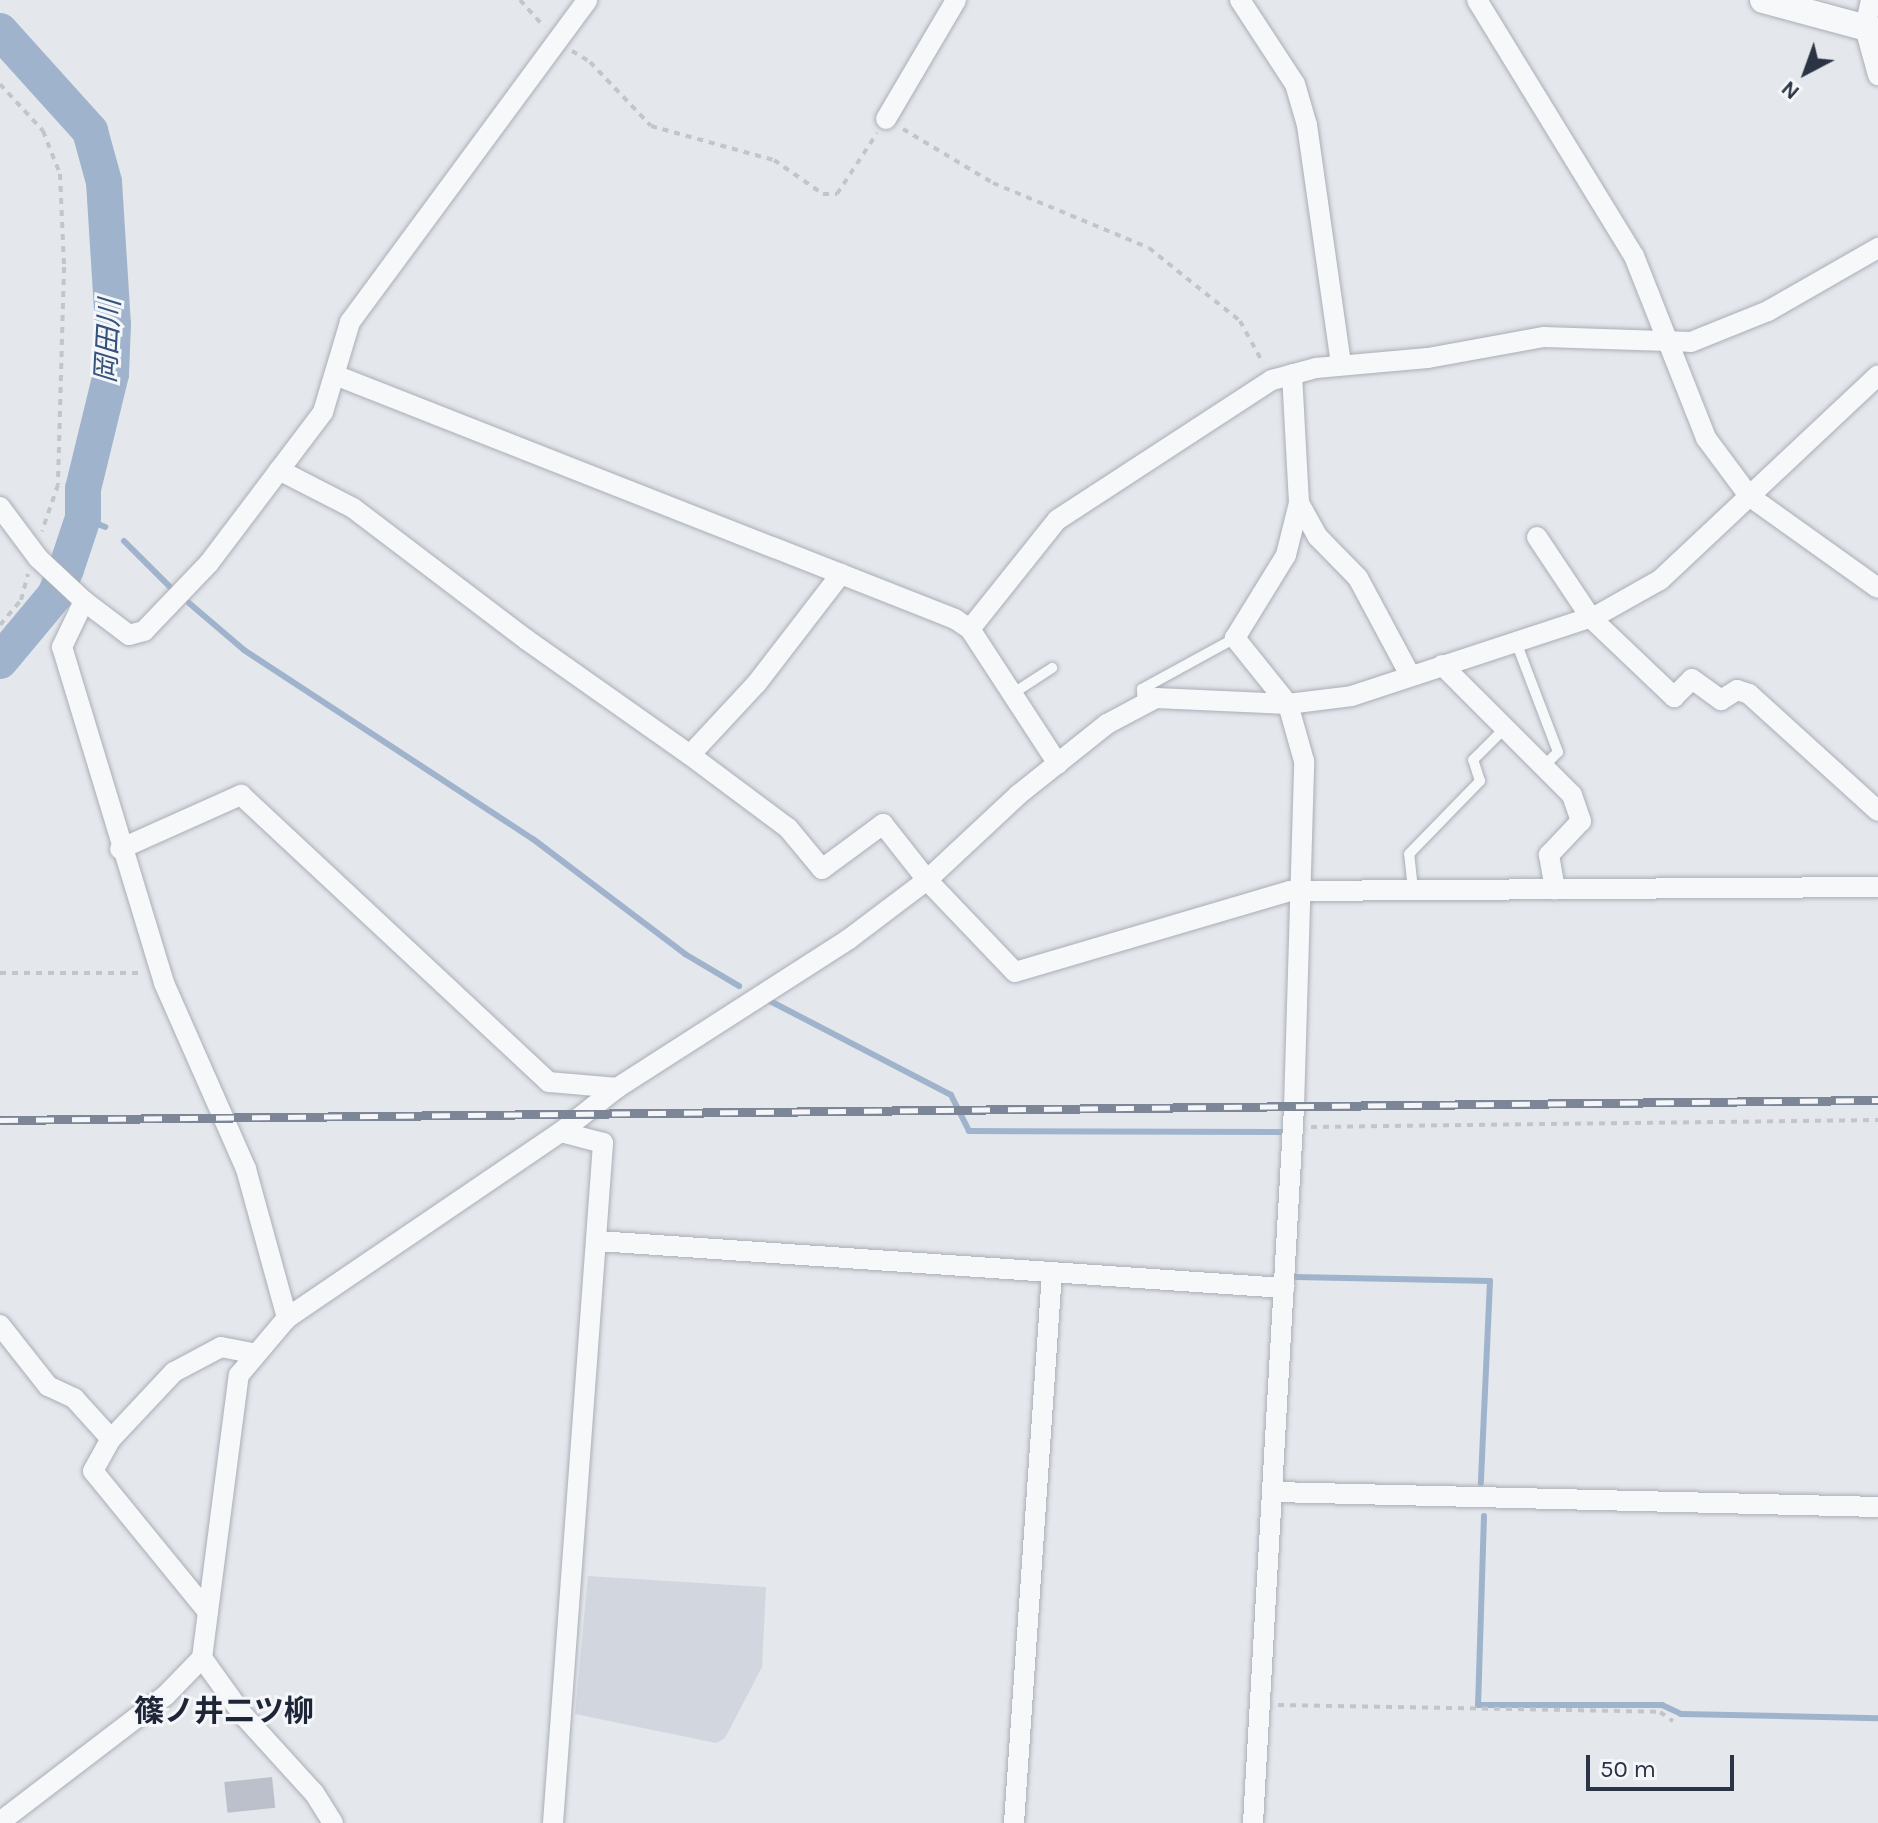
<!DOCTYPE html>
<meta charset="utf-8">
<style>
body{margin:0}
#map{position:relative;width:1878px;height:1823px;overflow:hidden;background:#e4e7ec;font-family:Karla,"Noto Sans JP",sans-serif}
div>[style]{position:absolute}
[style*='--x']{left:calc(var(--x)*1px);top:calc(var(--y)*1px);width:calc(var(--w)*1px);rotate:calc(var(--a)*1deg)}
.built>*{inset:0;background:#d2d6de}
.stream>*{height:6px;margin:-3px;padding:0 3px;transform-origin:3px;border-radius:3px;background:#9fb4cc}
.river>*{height:36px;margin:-18px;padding:0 18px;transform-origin:18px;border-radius:18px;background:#9fb4cc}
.building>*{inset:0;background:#bbc0ca;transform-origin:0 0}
.path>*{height:4px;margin-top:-2px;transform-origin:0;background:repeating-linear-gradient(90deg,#c2c5cb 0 6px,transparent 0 12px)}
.roads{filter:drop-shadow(0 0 2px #a9aeb7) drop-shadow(0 0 2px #a9aeb7)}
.service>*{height:10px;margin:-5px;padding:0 5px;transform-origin:5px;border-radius:5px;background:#f7f8fa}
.minor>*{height:20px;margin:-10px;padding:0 10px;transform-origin:10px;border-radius:10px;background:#f7f8fa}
.tertiary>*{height:26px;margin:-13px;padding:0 13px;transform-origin:13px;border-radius:13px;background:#f7f8fa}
.rail>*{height:9px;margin-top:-4.5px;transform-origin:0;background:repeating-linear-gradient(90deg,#f4f6f9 0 18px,#7d8696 0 36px);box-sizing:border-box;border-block:2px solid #7d8696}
span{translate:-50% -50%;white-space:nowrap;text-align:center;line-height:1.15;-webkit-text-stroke:6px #f4f6f9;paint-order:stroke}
.water-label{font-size:28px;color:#34527a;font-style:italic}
.quarter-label{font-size:30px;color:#1d2536;font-weight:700}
.north{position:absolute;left:1766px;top:32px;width:80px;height:80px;-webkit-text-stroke:6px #f4f6f9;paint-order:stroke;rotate:221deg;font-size:22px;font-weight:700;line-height:32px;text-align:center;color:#2b3445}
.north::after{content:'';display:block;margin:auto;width:28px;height:36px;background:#2b3445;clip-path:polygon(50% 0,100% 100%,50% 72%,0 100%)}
.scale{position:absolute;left:1586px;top:1755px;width:148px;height:36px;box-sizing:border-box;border:4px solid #2b3445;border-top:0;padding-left:10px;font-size:24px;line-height:28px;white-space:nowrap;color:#2b3445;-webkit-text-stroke:6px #f4f6f9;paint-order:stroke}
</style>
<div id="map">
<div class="built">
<div style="clip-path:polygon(588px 1576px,766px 1587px,762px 1667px,725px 1738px,716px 1743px,575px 1714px)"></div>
</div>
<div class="stream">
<div style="--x:83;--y:518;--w:24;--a:22"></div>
<div style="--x:124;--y:541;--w:65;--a:45"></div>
<div style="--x:189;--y:603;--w:72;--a:40.5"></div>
<div style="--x:244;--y:650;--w:345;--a:33.2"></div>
<div style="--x:533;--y:839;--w:191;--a:37.1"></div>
<div style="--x:685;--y:954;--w:63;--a:30.7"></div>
<div style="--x:768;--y:1000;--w:206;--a:27.4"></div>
<div style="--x:951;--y:1095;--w:40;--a:63.4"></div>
<div style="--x:969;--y:1131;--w:316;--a:0.2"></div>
<div style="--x:1285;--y:1132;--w:4;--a:90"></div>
<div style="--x:1296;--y:1277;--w:194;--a:1.2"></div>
<div style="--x:1490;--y:1281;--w:202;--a:92.6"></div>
<div style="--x:1484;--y:1516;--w:189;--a:91.8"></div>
<div style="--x:1478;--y:1705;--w:184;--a:0"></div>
<div style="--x:1662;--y:1705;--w:21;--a:25"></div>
<div style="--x:1681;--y:1714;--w:197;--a:1.2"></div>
</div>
<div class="river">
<div style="--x:0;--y:31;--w:135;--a:48"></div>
<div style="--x:90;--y:131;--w:53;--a:74.6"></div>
<div style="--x:104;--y:182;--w:142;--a:86.4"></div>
<div style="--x:113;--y:324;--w:50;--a:92.3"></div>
<div style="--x:111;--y:374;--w:118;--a:103.7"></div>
<div style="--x:83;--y:489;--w:29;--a:90"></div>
<div style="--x:83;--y:518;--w:54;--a:108.4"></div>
<div style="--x:66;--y:569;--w:28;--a:113"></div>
<div style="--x:55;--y:595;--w:86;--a:129.8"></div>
</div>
<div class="building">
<div style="left:272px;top:1777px;width:31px;height:48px;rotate:84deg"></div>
</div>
<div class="path">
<div style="--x:520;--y:0;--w:36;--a:48"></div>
<div style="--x:572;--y:51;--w:21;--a:31"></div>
<div style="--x:590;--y:62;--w:88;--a:46.4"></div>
<div style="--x:651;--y:126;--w:128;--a:15.5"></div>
<div style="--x:774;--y:160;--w:60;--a:34.8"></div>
<div style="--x:823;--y:194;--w:14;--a:0"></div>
<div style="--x:837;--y:194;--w:73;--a:-56.7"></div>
<div style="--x:0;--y:84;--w:64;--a:47.5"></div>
<div style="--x:43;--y:131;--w:46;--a:68.4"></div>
<div style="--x:60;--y:174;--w:93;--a:87.5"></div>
<div style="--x:64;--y:267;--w:218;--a:91.6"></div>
<div style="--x:58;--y:485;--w:49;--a:109.2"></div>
<div style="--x:903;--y:129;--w:105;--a:31"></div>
<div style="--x:993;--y:183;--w:169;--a:22.6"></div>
<div style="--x:1149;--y:248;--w:117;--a:38.7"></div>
<div style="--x:1240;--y:321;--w:48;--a:61.3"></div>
<div style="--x:0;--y:625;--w:33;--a:-50"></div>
<div style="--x:21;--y:600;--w:27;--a:-75"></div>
<div style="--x:0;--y:973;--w:142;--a:0"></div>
<div style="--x:1311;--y:1127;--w:567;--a:-0.71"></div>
<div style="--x:1278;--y:1705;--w:382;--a:1"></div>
<div style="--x:1660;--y:1712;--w:16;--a:35"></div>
</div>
<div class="roads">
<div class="service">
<div style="--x:1516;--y:642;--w:118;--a:69.1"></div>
<div style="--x:1558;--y:752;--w:21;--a:135"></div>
<div style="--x:1012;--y:694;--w:48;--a:-33"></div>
<div style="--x:1143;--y:705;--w:16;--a:-94"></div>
<div style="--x:1142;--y:689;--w:106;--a:-28.7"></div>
<div style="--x:1413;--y:890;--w:36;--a:-96"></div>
<div style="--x:1409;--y:854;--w:102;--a:-45.8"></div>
<div style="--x:1480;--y:781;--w:22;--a:-108"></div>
<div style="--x:1473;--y:760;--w:45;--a:-45"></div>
</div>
<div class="minor">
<div style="--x:1240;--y:0;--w:100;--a:56.8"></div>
<div style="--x:1295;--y:84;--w:43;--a:73.7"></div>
<div style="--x:1307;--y:125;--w:242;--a:81.9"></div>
<div style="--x:1477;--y:0;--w:300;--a:58.5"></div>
<div style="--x:1634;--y:256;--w:196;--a:68.4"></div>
<div style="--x:1706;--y:438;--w:72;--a:53.4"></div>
<div style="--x:1749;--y:496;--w:158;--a:35.5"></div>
<div style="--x:1871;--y:0;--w:29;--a:102"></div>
<div style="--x:1865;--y:28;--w:49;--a:74.5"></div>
<div style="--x:886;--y:119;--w:138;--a:-59.5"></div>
<div style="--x:335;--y:375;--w:666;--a:21.48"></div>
<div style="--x:955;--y:619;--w:18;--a:34"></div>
<div style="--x:970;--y:629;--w:161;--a:56.9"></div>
<div style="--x:279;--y:470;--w:83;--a:27.2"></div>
<div style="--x:353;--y:508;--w:218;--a:37.2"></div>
<div style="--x:527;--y:640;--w:199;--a:35.2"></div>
<div style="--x:690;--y:755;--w:122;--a:36.7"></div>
<div style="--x:788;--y:828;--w:53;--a:50.3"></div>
<div style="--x:822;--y:869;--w:76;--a:-36.4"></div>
<div style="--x:883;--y:824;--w:71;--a:51.8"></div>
<div style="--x:927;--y:880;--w:127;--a:46.3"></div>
<div style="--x:1015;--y:972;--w:287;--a:-16.4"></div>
<div style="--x:1290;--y:891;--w:588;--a:-0.39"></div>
<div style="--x:1299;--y:503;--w:39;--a:61"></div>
<div style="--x:1318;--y:537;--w:57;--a:45.7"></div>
<div style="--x:1358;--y:578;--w:110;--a:61.8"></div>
<div style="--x:0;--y:507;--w:64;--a:53.3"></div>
<div style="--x:38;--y:558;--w:63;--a:43.1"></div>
<div style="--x:84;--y:601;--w:56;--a:37.1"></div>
<div style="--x:129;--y:635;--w:16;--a:-15"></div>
<div style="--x:144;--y:631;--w:94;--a:-46.3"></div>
<div style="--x:209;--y:563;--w:189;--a:-52.9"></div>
<div style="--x:323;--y:412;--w:94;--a:-73.3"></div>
<div style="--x:350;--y:322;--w:400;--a:-53.6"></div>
<div style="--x:1537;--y:537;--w:97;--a:56.3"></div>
<div style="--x:1591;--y:618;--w:115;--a:43.6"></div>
<div style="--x:1674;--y:697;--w:25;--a:-45"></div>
<div style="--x:1692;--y:679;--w:36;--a:36"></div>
<div style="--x:1721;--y:700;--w:19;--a:-32"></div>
<div style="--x:1737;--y:690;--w:13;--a:18"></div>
<div style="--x:1749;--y:694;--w:174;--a:42.2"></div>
<div style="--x:84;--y:601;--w:51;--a:115.6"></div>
<div style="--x:62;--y:647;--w:351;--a:73.1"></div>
<div style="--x:164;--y:983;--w:203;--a:66.2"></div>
<div style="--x:246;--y:1169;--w:155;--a:74.6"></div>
<div style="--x:970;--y:629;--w:139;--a:-51.4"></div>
<div style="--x:1057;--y:520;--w:257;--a:-33.1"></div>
<div style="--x:1272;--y:380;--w:46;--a:-15.3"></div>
<div style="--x:1316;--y:368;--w:112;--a:-5.1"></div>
<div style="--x:1428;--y:358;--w:118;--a:-10.3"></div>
<div style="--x:1544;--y:337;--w:147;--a:1.9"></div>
<div style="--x:1691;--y:342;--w:83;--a:-21.9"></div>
<div style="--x:1768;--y:311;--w:127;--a:-29.8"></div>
<div style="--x:1442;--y:665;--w:184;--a:45"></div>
<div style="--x:1572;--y:795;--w:28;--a:71"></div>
<div style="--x:1581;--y:821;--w:47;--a:133.3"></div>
<div style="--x:1549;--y:855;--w:35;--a:80"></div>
<div style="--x:690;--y:755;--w:98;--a:-47.1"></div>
<div style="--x:757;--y:683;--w:138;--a:-52.4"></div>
<div style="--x:120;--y:849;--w:133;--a:-24.1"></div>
<div style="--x:241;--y:795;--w:421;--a:43"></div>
<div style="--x:549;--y:1082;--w:68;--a:5"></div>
<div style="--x:598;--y:1241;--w:688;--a:3.92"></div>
<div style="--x:0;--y:1325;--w:78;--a:51.8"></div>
<div style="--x:48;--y:1386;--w:29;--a:25"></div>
<div style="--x:74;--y:1398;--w:55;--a:47.9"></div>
<div style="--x:1274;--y:1492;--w:604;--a:1.42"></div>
<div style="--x:208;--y:1612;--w:182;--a:-129.2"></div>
<div style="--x:93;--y:1471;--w:37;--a:-61"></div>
<div style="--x:111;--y:1439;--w:92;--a:-46.8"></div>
<div style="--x:174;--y:1372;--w:53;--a:-28"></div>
<div style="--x:221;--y:1347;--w:32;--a:11"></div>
<div style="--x:0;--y:1822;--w:209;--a:-37.4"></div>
<div style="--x:166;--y:1695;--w:52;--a:-45.8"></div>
<div style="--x:333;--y:1823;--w:36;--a:-122"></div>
<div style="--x:314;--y:1793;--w:105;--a:-132.3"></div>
<div style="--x:243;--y:1715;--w:70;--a:-125.7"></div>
<div style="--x:202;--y:1658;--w:285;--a:-82.6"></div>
<div style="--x:239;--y:1375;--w:75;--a:-49.9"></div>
<div style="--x:287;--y:1318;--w:331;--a:-34.2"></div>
<div style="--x:561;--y:1132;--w:71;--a:-38.2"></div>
<div style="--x:617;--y:1088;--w:276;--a:-32.7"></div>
<div style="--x:849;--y:939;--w:98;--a:-37.1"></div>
<div style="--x:927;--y:880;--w:125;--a:-43"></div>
<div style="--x:1018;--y:795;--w:114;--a:-38.6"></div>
<div style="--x:1107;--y:724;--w:55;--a:-28"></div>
<div style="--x:1156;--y:698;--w:132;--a:2.6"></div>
<div style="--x:1288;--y:704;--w:64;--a:-7.1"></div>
<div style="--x:1352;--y:696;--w:257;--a:-18.2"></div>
<div style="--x:1596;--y:616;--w:73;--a:-29.4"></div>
<div style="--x:1660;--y:580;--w:299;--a:-43.2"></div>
<div style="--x:553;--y:1823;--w:682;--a:-85.79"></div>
<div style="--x:603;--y:1143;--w:43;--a:-165.3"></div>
<div style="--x:1014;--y:1823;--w:552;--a:-86.05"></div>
<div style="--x:1253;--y:1823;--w:717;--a:-86.72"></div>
<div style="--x:1294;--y:1107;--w:346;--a:-88.3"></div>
<div style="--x:1304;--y:761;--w:59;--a:-105.7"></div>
<div style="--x:1288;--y:704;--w:85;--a:-128.8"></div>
<div style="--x:1235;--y:638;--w:97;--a:-58.4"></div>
<div style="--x:1286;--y:555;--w:54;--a:-76"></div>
<div style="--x:1299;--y:503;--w:129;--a:-93.1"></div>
</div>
<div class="tertiary">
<div style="--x:1763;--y:0;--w:119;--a:15.1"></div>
</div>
</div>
<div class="rail">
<div style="--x:0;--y:1120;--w:1878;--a:-0.61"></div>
</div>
<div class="water-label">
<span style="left:108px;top:341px;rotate:-87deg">岡田川</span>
</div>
<div class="quarter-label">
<span style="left:224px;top:1711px">篠ノ井二ツ柳</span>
</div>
<div class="north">N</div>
<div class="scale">50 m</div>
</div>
